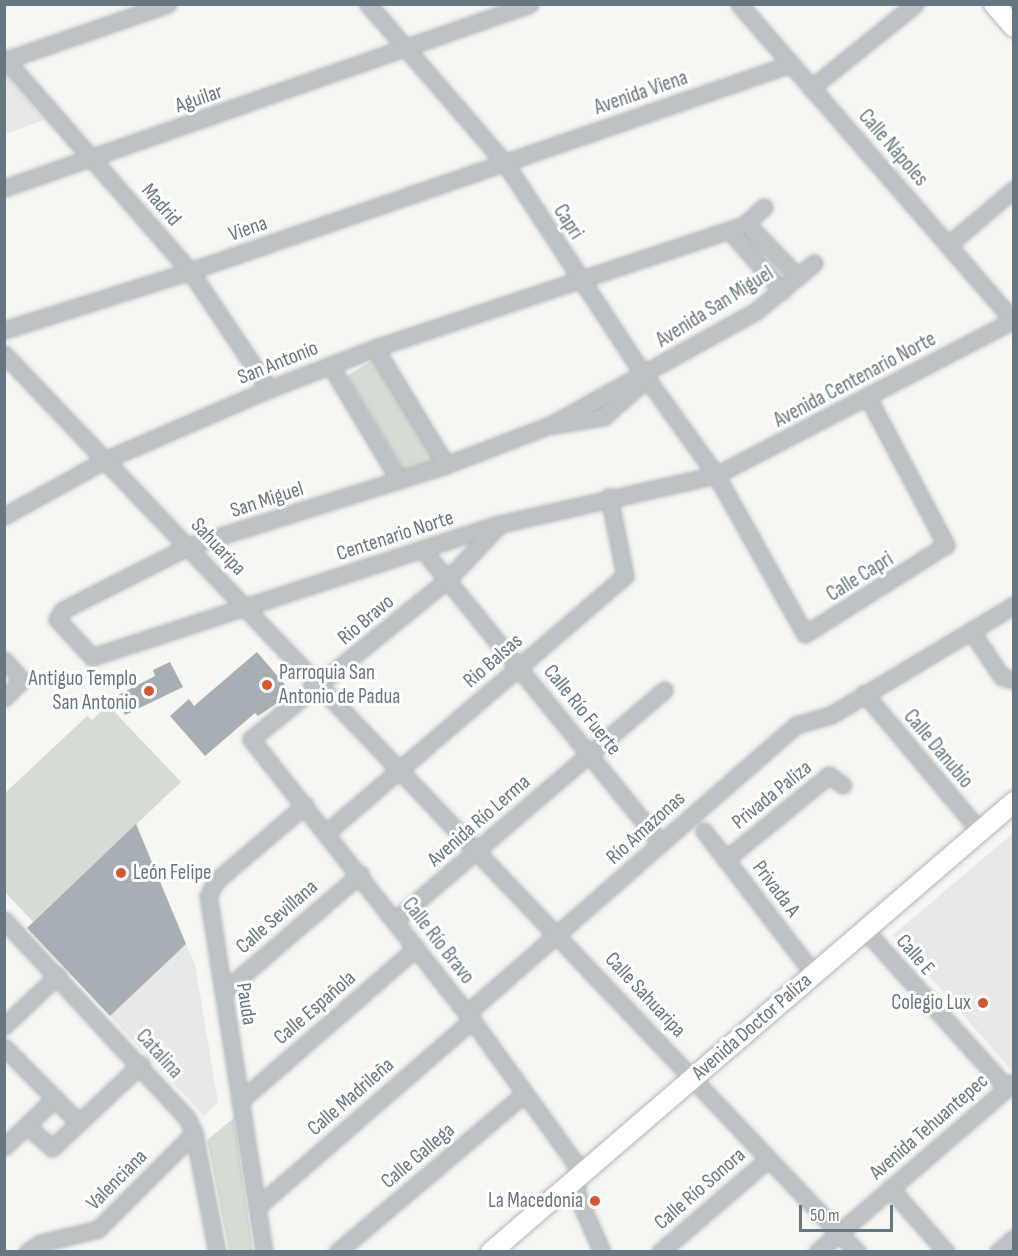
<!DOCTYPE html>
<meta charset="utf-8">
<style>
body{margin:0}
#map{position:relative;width:1018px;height:1256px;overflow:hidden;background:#f6f6f3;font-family:"Sofia Sans Condensed",sans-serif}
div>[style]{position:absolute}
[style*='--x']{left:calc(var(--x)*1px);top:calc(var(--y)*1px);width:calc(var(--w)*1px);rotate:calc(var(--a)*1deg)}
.built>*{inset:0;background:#e7e8e7}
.green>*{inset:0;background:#d6dbd3;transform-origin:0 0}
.building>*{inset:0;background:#a7afb4}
.roads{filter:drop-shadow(0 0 2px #b1b6b9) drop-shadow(0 0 2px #b1b6b9)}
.minor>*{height:15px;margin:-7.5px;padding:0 7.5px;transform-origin:7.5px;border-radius:7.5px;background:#bdc2c5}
.major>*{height:20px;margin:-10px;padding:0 10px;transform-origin:10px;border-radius:10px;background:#fff}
.dots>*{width:16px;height:16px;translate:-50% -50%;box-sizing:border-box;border:3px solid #fff;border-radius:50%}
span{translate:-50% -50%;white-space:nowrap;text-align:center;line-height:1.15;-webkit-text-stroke:6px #fff;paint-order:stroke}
.street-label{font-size:21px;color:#677782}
.poi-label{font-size:21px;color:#677782}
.left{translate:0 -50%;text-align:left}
.right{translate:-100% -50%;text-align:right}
.frame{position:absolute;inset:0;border:6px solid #677782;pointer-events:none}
.scale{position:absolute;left:799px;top:1205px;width:94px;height:27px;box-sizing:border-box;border:3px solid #677782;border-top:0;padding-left:8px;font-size:18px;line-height:21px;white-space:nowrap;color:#677782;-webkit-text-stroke:4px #fff;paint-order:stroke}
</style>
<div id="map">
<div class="built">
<div style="clip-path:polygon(5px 73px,44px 120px,5px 134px)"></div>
<div style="clip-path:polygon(1013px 833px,1013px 1072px,893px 935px)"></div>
<div style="clip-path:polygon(186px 944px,195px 964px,218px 1102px,204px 1116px,110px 1016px)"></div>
</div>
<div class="green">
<div style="left:375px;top:359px;width:117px;height:33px;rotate:59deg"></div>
<div style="clip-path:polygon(108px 705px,181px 782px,33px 922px,5px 892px,5px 793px,87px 716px,92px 720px)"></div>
<div style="clip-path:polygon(234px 1118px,253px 1251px,229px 1251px,207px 1140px)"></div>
</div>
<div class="building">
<div style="clip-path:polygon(257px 652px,292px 693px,258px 716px,255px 713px,205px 756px,170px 716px,189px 699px,194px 706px)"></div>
<div style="clip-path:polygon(170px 662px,183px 687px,125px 715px,116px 696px,155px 676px,153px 670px)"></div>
<div style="clip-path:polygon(136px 824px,186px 944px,110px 1016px,27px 928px)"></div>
</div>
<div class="roads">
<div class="minor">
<div style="--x:368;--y:4;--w:210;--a:49.3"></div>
<div style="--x:505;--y:163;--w:250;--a:56.8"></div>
<div style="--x:642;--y:372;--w:127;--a:54.3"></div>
<div style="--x:716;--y:475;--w:182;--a:60.8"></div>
<div style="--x:805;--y:634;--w:167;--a:-32.3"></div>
<div style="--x:946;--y:545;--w:169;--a:-117.9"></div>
<div style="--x:739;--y:4;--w:420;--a:49.1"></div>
<div style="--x:4;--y:58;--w:283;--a:48.9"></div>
<div style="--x:190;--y:271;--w:142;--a:56.2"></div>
<div style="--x:6;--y:60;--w:171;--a:-19.1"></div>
<div style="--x:811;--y:88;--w:134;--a:-38.9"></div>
<div style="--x:4;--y:188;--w:557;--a:-19.28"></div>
<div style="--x:746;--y:223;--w:75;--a:46.1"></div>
<div style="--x:729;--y:230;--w:81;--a:49"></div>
<div style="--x:949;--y:244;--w:85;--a:-40.2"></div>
<div style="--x:814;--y:263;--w:75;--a:140.4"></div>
<div style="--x:756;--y:311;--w:235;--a:151"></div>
<div style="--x:550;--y:425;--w:111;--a:159"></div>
<div style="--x:446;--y:465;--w:269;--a:162.5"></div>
<div style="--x:189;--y:546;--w:141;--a:153.1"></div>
<div style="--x:63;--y:610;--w:11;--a:124"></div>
<div style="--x:57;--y:619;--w:52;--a:47.4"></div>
<div style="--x:92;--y:657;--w:429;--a:-18.1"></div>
<div style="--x:500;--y:524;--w:221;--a:-12.8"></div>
<div style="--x:716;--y:475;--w:336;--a:-27.5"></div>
<div style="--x:4;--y:330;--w:195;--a:-17.6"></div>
<div style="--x:190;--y:271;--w:636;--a:-19.01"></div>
<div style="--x:375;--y:348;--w:137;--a:58.7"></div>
<div style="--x:4;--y:354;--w:1239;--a:46.47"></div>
<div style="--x:330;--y:365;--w:134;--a:59"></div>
<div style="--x:553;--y:425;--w:51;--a:-9.1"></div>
<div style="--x:603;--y:417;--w:50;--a:-41"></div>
<div style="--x:4;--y:516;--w:118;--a:-29"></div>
<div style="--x:107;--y:459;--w:176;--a:-23.4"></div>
<div style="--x:269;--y:389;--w:114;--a:-21.1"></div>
<div style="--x:375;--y:348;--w:389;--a:-18.4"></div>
<div style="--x:744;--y:225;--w:27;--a:-42"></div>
<div style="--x:499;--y:525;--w:74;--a:133.4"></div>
<div style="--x:448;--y:579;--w:254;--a:140.9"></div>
<div style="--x:251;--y:739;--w:349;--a:51.8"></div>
<div style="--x:467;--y:1013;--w:186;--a:54.2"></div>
<div style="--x:576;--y:1164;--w:31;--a:88"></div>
<div style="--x:577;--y:1195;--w:62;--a:66.3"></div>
<div style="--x:422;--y:549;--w:379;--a:50.9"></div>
<div style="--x:971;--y:631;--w:55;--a:56"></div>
<div style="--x:1002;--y:677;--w:12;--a:14"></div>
<div style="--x:4;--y:660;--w:27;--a:48"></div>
<div style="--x:22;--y:680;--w:25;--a:135"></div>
<div style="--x:864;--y:693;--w:180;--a:50"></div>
<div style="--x:704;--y:831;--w:179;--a:52.5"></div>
<div style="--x:327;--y:832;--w:393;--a:-40.7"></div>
<div style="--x:625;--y:576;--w:81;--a:-101.4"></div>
<div style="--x:726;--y:859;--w:133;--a:-39.2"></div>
<div style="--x:829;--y:775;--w:17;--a:36"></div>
<div style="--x:4;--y:920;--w:270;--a:47.3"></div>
<div style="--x:187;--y:1118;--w:17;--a:65"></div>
<div style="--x:194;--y:1133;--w:121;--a:79.1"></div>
<div style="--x:395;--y:920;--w:354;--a:-40.5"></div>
<div style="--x:865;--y:930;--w:212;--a:48.1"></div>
<div style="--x:223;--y:992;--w:181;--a:-40.7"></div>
<div style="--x:467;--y:1013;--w:437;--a:-41.2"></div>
<div style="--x:796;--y:725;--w:36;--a:-16"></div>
<div style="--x:831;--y:715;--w:214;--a:-31"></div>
<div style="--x:4;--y:1026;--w:74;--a:-43.4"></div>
<div style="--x:4;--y:1047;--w:107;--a:45.4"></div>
<div style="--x:240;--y:1101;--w:233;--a:-41"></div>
<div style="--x:27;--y:1126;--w:33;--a:41"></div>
<div style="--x:52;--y:1148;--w:122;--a:-43.3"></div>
<div style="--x:4;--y:1147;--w:71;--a:-43.9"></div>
<div style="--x:890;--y:1188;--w:85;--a:48.8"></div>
<div style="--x:257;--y:1207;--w:285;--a:-41"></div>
<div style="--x:27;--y:1252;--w:17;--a:-33"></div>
<div style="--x:41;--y:1243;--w:59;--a:-13.8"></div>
<div style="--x:98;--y:1229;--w:136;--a:-45"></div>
<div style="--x:264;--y:1252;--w:360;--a:-98.9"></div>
<div style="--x:208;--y:896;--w:17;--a:-62"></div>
<div style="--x:216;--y:881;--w:117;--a:-40.5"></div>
<div style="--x:337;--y:1252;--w:246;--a:-40.2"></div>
<div style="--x:660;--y:1252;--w:143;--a:-40.7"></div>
<div style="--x:817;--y:1252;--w:260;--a:-40.8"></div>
<div style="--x:998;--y:1252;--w:21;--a:-41"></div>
</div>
<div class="major">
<div style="--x:994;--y:4;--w:30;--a:49"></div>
<div style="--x:491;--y:1252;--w:690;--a:-40.71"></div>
</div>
</div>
<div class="dots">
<div style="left:267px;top:685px;background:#d75632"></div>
<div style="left:149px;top:691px;background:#d75632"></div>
<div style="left:121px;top:873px;background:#d75632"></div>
<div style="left:983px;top:1003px;background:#d75632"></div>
<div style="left:595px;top:1201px;background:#d75632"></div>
</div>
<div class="street-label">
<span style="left:641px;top:93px;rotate:-19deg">Avenida Viena</span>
<span style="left:199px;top:99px;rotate:-19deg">Aguilar</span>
<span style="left:893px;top:148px;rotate:49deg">Calle Nápoles</span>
<span style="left:161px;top:205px;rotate:49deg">Madrid</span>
<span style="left:568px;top:222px;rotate:57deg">Capri</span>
<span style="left:248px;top:229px;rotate:-19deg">Viena</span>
<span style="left:715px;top:307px;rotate:-32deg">Avenida San Miguel</span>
<span style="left:278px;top:363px;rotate:-22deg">San Antonio</span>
<span style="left:855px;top:380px;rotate:-28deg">Avenida Centenario Norte</span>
<span style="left:267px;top:500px;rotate:-18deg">San Miguel</span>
<span style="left:395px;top:536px;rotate:-18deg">Centenario Norte</span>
<span style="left:218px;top:547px;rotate:47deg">Sahuaripa</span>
<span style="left:860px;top:577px;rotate:-32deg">Calle Capri</span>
<span style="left:366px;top:620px;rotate:-40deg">Rio Bravo</span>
<span style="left:493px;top:661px;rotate:-41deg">Rio Balsas</span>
<span style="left:582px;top:710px;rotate:51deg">Calle Río Fuerte</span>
<span style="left:938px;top:749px;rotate:50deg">Calle Danubio</span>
<span style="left:772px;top:795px;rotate:-39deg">Privada Paliza</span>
<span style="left:479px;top:821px;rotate:-41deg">Avenida Río Lerma</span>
<span style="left:646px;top:828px;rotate:-42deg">Río Amazonas</span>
<span style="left:776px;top:889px;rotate:53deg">Privada A</span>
<span style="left:277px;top:917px;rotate:-41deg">Calle Sevillana</span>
<span style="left:438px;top:941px;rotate:52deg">Calle Río Bravo</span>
<span style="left:915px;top:955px;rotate:49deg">Calle E</span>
<span style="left:645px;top:995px;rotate:47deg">Calle Sahuaripa</span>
<span style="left:246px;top:1004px;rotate:81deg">Pauda</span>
<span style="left:315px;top:1008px;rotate:-41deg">Calle Española</span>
<span style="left:752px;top:1027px;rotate:-41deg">Avenida Doctor Paliza</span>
<span style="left:159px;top:1054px;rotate:48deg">Catalina</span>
<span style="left:351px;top:1097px;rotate:-41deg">Calle Madrileña</span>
<span style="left:929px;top:1127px;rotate:-41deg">Avenida Tehuantepec</span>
<span style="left:418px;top:1156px;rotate:-40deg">Calle Gallega</span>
<span style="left:117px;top:1180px;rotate:-45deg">Valenciana</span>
<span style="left:700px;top:1189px;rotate:-41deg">Calle Río Sonora</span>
</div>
<div class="poi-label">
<span class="left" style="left:279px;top:685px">Parroquia San<br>Antonio de Padua</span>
<span class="right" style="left:137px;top:691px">Antiguo Templo<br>San Antonio</span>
<span class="left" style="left:133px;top:873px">León Felipe</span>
<span class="right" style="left:971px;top:1003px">Colegio Lux</span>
<span class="right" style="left:583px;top:1201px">La Macedonia</span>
</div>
<div class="frame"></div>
<div class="scale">50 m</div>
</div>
